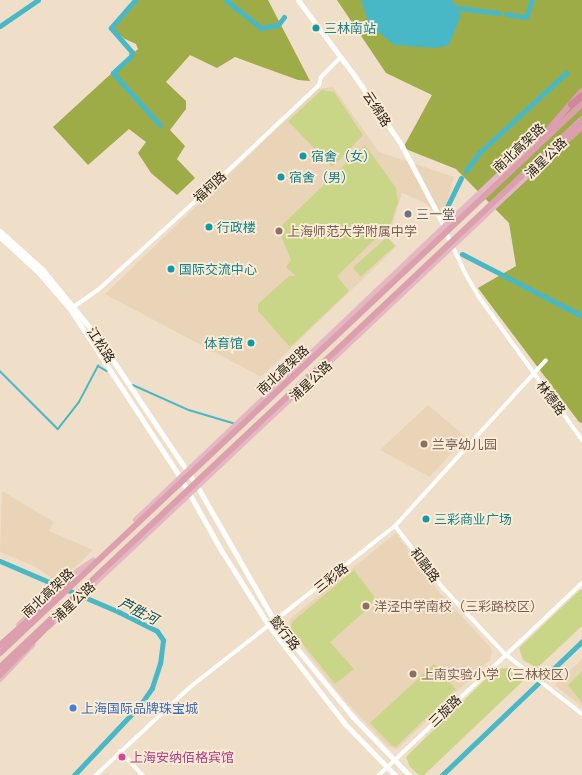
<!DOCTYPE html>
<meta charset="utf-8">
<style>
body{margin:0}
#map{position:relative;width:582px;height:775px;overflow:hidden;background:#efdec8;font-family:Georgia,"Noto Sans SC",serif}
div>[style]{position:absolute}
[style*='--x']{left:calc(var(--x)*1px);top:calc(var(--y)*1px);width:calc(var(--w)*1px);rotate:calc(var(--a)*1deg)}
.built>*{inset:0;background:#ead4b8}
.green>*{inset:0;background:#c9d687;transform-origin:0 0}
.forest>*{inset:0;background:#9dac47}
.water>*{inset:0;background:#48b8c7}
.stream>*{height:1.5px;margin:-0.75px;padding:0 0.75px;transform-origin:0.75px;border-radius:0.75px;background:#48b8c7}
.canal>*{height:5px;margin:-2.5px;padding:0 2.5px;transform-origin:2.5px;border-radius:2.5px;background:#48b8c7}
.minor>*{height:4px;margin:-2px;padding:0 2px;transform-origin:2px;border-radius:2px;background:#fff}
.tertiary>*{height:5px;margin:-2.5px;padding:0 2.5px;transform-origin:2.5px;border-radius:2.5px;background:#fff}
.primary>*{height:6px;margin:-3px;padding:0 3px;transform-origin:3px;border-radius:3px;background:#e4b7c2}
.trunk>*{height:6px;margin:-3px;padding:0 3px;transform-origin:3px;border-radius:3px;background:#db9fae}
.motorway>*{height:7px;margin:-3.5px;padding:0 3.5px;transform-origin:3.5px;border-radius:3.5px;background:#d28799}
.dots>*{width:11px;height:11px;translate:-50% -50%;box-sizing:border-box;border:2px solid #fcecd5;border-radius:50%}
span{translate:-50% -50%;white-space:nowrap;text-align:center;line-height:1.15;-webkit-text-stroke:3.5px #fcecd5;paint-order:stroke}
.culture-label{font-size:13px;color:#0d838f}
.left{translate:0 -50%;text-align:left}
.right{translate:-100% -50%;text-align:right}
.street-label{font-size:13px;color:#2a241c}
.worship-label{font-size:13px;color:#5b616d}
.education-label{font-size:13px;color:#785e54}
.shop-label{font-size:13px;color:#366cbe}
.hotel-label{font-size:13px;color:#b23c85}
.water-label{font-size:14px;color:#0e5058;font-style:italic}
</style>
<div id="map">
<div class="built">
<div style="clip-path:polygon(333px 87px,379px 152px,454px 177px,442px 218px,425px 203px,402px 193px,392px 226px,384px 233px,397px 246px,261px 377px,105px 294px,318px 89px)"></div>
<div style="clip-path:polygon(428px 405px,466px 437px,430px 477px,380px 450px)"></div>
<div style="clip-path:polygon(2px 491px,54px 522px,49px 531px,93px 550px,59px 583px,36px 567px,0 552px)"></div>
<div style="clip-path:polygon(396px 533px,440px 593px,491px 648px,492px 652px,490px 660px,397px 749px,387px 746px,335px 689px,288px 628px,290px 619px)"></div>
<div style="clip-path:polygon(582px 659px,582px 707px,555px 685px)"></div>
</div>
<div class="green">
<div style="clip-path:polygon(322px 90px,334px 92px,363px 135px,332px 167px,288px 121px)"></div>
<div style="clip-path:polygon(365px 145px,396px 188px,398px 202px,391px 224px,337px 276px,349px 291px,290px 347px,258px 311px,258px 304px,289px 276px,296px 276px,286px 267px,291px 260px,278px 229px)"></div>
<div style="left:387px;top:237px;width:12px;height:46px;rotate:48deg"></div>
<div style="clip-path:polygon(354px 570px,374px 596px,372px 605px,330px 642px,354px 669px,335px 684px,291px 629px,292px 622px)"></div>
<div style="clip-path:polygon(580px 590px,582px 590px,582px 626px,537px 668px,523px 660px,519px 648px)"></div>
<div style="clip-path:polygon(434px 664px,456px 689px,396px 747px,391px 745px,370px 723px)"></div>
<div style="clip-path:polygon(507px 668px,523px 681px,424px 775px,419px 775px,410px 767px,406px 757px,496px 669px)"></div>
<div style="clip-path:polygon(582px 671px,582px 703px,568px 685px)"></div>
</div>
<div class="forest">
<div style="clip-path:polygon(137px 0,268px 0,310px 81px,298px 80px,235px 57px,217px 68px,190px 55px,166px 82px,186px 101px,186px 109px,170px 130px,185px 146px,177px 159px,195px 178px,177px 195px,151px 173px,138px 153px,146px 142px,129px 129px,88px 165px,53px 127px,138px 49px,136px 44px,125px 39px,113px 30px,115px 23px)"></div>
<div style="clip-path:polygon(337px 0,582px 0,582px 423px,579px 422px,478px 288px,516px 266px,509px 223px,456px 169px,403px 148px,432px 95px,386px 73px)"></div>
</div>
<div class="water">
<div style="clip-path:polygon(361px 0,452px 0,461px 15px,449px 45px,436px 48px,394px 45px,369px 24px)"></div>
</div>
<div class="stream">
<div style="--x:0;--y:371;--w:82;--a:45"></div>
<div style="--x:58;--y:429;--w:34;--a:-52"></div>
<div style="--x:79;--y:402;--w:41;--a:-62.2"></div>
<div style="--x:98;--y:366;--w:10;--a:29"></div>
<div style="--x:133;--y:385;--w:61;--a:24.1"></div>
<div style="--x:189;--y:410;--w:46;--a:16.5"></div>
</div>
<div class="canal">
<div style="--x:135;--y:0;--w:37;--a:131"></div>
<div style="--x:111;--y:28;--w:32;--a:49"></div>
<div style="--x:132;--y:52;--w:4;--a:104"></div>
<div style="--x:131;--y:56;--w:25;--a:137"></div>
<div style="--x:113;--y:73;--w:70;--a:47.9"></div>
<div style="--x:226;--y:0;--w:45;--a:38.7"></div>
<div style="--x:261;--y:28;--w:17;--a:-10"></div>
<div style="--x:278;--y:25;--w:10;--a:-53"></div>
<div style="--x:451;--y:7;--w:48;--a:7.1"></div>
<div style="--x:506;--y:14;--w:20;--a:9"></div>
<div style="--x:526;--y:17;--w:18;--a:-71"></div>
<div style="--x:0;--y:26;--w:46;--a:-34.4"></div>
<div style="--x:466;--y:171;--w:24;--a:-54"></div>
<div style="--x:480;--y:152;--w:117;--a:-42.6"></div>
<div style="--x:444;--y:213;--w:39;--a:-64"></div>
<div style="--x:462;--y:254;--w:135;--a:27.3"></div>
<div style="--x:0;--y:561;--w:129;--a:23.2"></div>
<div style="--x:119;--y:612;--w:42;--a:26.6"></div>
<div style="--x:157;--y:631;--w:11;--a:56"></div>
<div style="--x:163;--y:640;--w:23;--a:97"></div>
<div style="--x:160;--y:663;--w:26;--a:108"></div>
<div style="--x:152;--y:688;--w:19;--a:125"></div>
<div style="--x:141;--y:704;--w:98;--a:133.3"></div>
<div style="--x:442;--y:775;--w:194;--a:-43.7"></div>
</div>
<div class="minor">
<div style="--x:445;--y:230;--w:47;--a:65.1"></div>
<div style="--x:465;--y:273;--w:28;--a:60"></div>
<div style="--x:479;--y:297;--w:176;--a:54.2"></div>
<div style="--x:72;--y:308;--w:32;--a:-35"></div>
<div style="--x:98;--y:290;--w:157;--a:-42.4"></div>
<div style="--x:214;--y:184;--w:144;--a:-43.3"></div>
<div style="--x:319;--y:85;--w:8;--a:-76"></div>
<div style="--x:321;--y:77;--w:28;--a:-45"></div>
<div style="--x:395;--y:526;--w:78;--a:52.3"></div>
<div style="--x:443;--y:588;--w:91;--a:46.8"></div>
<div style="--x:505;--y:654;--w:98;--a:37.9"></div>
<div style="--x:120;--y:751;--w:33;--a:47"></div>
<div style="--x:96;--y:775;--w:127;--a:-43.1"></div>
<div style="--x:189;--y:688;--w:262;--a:-38.2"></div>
<div style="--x:395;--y:526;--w:224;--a:-47.7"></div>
<div style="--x:379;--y:775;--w:279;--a:-43.4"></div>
</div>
<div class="tertiary">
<div style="--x:298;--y:0;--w:94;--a:53.3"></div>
<div style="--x:354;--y:75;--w:86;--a:55.9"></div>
<div style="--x:402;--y:146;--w:90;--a:62.3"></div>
<div style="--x:0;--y:231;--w:58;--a:42.2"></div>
<div style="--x:43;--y:270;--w:82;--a:50.9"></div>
<div style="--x:95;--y:334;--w:183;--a:56.1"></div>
<div style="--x:197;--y:486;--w:157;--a:60.2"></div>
<div style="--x:275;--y:622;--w:123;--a:50.6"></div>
<div style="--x:353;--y:717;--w:81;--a:46"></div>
<div style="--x:0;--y:237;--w:53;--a:42.7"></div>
<div style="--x:39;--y:273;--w:48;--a:49.3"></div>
<div style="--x:70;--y:309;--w:201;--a:56.8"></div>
<div style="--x:180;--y:477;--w:84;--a:60.7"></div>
<div style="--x:221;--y:550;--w:90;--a:57.7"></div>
<div style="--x:269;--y:626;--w:124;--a:52.2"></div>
<div style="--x:345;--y:724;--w:71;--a:45.6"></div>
</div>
<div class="primary">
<div style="--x:136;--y:520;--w:563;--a:-43.56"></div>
<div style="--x:19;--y:625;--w:76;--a:-42.9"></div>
<div style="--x:75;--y:573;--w:22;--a:-34"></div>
<div style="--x:49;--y:626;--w:688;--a:-43.29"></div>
<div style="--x:0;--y:679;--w:47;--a:-46.7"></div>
</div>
<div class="trunk">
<div style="--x:541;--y:138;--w:62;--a:-48.9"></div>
<div style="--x:547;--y:158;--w:47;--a:-41.5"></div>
<div style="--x:0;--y:645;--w:100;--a:-41.3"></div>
<div style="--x:0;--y:653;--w:800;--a:-43.33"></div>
<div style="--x:0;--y:667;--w:799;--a:-43.28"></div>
<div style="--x:0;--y:675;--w:73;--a:-45.6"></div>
</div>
<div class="motorway">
<div style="--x:571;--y:104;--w:14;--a:-39"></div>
</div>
<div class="dots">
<div style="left:316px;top:28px;background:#0f9aa8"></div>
<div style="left:303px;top:156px;background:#0f9aa8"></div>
<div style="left:281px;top:177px;background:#0f9aa8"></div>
<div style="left:408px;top:214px;background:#6b7280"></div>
<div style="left:209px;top:227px;background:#0f9aa8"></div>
<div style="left:279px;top:231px;background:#8d6e63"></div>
<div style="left:171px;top:269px;background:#0f9aa8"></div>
<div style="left:251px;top:343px;background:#0f9aa8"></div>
<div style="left:424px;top:444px;background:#8d6e63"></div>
<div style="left:426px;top:519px;background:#0f9aa8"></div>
<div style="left:366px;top:606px;background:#8d6e63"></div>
<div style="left:413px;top:674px;background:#8d6e63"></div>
<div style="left:73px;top:708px;background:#3f7fe0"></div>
<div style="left:122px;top:757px;background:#d1479c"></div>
</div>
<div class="culture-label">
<span class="left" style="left:324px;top:28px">三林南站</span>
<span class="left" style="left:311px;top:156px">宿舍（女）</span>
<span class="left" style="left:289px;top:177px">宿舍（男）</span>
<span class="left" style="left:217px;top:227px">行政楼</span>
<span class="left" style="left:179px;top:269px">国际交流中心</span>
<span class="right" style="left:243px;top:343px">体育馆</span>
<span class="left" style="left:434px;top:519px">三彩商业广场</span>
</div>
<div class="street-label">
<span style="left:377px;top:109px;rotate:57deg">云绵路</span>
<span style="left:519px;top:148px;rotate:-43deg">南北高架路</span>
<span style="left:546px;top:158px;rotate:-44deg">浦星公路</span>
<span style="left:210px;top:187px;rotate:-43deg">福柯路</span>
<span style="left:101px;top:345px;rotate:57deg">江松路</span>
<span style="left:283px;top:370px;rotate:-43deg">南北高架路</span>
<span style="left:311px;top:381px;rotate:-43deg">浦星公路</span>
<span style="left:551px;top:398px;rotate:53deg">林德路</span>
<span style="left:425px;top:565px;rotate:53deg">和融路</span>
<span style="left:331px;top:578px;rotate:-38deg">三彩路</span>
<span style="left:48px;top:593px;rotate:-43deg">南北高架路</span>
<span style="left:74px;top:602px;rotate:-43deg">浦星公路</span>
<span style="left:285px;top:633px;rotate:52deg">懿行路</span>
<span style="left:445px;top:711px;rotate:-44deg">三旋路</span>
</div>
<div class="worship-label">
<span class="left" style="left:416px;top:214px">三一堂</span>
</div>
<div class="education-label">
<span class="left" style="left:287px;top:231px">上海师范大学附属中学</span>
<span class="left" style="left:432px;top:444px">兰亭幼儿园</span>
<span class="left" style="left:374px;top:606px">洋泾中学南校（三彩路校区）</span>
<span class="left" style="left:421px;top:674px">上南实验小学（三林校区）</span>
</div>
<div class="shop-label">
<span class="left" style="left:81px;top:708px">上海国际品牌珠宝城</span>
</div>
<div class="hotel-label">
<span class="left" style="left:130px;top:757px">上海安纳佰格宾馆</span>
</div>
<div class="water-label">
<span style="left:139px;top:610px;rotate:27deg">芦胜河</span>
</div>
</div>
